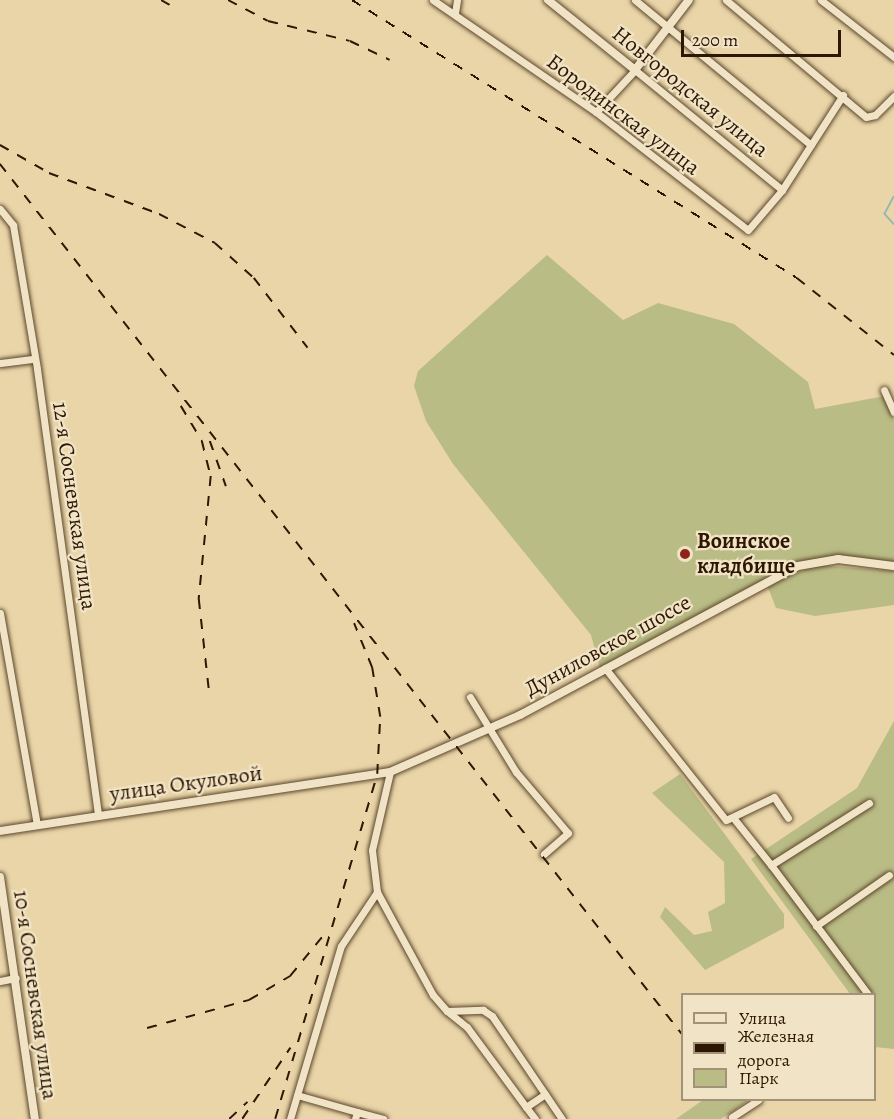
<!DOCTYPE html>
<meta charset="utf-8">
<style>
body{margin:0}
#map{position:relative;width:894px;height:1119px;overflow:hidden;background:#e9d5a8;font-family:Alegreya,serif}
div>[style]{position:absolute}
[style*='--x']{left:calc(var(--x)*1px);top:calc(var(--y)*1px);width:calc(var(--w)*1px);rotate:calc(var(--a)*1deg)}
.green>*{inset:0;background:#babc85}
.stream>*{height:1.5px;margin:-0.75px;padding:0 0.75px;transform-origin:0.75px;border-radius:0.75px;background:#97b8ac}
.roads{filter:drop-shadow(0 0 2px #5c462c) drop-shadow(0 0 2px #5c462c)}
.minor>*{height:7px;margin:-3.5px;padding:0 3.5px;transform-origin:3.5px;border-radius:3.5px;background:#f1e4c6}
.tertiary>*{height:8px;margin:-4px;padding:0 4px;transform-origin:4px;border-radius:4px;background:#f1e4c6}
.rail>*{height:1.5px;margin-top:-0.75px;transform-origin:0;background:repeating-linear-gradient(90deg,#2d1703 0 10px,transparent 0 20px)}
.dots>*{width:16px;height:16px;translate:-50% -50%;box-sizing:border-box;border:3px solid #f1e4c6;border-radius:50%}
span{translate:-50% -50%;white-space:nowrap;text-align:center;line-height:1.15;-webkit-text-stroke:4.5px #f1e4c6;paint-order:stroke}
.street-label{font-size:22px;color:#2d1703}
.poi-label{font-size:22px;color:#2d1703;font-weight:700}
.left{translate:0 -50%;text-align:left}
.legend{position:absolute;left:681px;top:993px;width:195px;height:108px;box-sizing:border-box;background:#f1e4c6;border:2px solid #a39278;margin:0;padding:8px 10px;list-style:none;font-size:18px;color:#2d1703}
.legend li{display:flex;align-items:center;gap:12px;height:30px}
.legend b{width:30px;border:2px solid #a39278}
.scale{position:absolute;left:681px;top:30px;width:160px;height:27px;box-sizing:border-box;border:3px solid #2d1703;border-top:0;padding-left:8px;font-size:18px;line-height:21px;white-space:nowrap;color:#2d1703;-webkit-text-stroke:4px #f1e4c6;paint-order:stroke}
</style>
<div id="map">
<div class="green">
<div style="clip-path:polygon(547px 255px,623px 320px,658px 303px,734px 324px,808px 382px,815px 409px,885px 396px,894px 420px,894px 564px,833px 557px,798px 563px,600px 668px,591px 635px,453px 464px,426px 421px,414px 386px,418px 371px)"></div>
<div style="clip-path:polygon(817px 565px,894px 571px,894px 605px,815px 616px,776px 608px,767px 585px)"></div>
<div style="clip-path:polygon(894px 721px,894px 1049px,875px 1047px,874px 994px,850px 994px,751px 859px,857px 788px)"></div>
<div style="clip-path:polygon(680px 774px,784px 914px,784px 928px,705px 970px,660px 917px,665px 907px,694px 935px,712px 931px,708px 912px,725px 903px,724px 862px,652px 793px)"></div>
<div style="clip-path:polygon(703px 1100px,749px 1100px,721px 1119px,676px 1119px)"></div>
</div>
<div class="stream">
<div style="--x:894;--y:197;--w:19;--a:118"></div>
<div style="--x:885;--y:214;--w:13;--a:48"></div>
</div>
<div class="roads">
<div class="minor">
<div style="--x:433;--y:0;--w:198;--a:34.5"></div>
<div style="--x:596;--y:112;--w:192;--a:37.8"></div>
<div style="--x:748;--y:230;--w:52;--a:-49.6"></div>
<div style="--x:782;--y:190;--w:113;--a:-57.3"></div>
<div style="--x:635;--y:0;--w:228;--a:39.5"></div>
<div style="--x:726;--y:0;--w:182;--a:39.9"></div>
<div style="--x:866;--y:117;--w:9;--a:-13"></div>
<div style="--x:875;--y:115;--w:27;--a:-45"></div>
<div style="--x:821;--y:0;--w:93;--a:38"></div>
<div style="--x:455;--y:13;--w:13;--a:-81"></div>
<div style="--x:596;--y:112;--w:57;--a:-47.1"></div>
<div style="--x:635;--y:70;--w:190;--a:39.2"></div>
<div style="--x:0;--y:209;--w:21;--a:51"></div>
<div style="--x:13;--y:225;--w:146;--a:80.5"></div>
<div style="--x:37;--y:369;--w:449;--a:82.2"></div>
<div style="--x:0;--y:363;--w:33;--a:-7"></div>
<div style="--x:884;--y:390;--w:24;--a:66"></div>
<div style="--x:0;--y:613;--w:215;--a:80.1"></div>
<div style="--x:605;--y:668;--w:194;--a:51.5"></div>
<div style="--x:726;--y:820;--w:53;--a:-25.6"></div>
<div style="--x:774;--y:797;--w:25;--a:56"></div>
<div style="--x:470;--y:697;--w:88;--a:58.5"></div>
<div style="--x:516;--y:772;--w:80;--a:49.6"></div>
<div style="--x:568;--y:833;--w:32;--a:139"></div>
<div style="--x:735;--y:820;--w:58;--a:51.3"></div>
<div style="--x:771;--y:865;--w:116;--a:-32.3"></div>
<div style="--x:771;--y:865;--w:161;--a:53.1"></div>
<div style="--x:377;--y:892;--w:117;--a:61.5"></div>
<div style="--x:433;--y:995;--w:21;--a:49"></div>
<div style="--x:447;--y:1011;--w:36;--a:-2"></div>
<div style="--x:483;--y:1010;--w:11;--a:34"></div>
<div style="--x:492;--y:1016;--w:125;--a:55.8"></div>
<div style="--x:816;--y:926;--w:89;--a:-34.9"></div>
<div style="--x:0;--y:981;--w:16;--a:-11"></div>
<div style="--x:447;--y:1011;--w:26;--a:39"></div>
<div style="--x:467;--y:1027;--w:99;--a:53.6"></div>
<div style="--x:526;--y:1107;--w:23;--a:-34"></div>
<div style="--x:297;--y:1095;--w:62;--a:15.8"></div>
<div style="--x:357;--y:1112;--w:7;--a:106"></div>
<div style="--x:526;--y:1107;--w:15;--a:53"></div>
<div style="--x:357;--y:1112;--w:27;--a:15"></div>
<div style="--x:732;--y:1117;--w:31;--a:-33"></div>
<div style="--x:290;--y:1119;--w:180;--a:-73.6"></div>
<div style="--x:341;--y:946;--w:65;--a:-56.3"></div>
<div style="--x:377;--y:892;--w:42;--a:-96.8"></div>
<div style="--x:372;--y:850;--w:80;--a:-77"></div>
</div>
<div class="tertiary">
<div style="--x:548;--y:0;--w:112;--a:38.8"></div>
<div style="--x:635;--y:70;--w:88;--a:-52.4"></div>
<div style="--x:0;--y:831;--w:394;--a:-8.6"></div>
<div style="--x:390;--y:772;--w:142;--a:-23.7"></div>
<div style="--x:520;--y:715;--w:315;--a:-28.2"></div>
<div style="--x:798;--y:566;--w:41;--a:-9.9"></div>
<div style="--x:838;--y:559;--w:56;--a:7.1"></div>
<div style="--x:0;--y:877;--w:245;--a:81.8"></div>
</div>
</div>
<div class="rail">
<div style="--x:161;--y:0;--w:10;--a:29"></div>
<div style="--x:228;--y:0;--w:45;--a:27.7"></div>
<div style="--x:268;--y:21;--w:84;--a:13.7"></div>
<div style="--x:350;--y:41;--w:44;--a:25.4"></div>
<div style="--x:352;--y:0;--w:525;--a:31.99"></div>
<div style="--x:797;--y:278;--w:124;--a:38.4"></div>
<div style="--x:0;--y:145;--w:56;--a:29.7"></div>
<div style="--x:49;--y:173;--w:117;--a:20.4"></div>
<div style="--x:159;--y:214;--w:63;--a:27.4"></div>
<div style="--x:215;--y:243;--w:52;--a:41.9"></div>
<div style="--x:254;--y:278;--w:88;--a:52.4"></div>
<div style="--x:0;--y:164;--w:1105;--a:51.91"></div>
<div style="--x:181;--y:406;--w:41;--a:59"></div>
<div style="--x:202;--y:441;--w:36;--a:76"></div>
<div style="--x:211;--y:476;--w:124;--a:95.6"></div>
<div style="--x:199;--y:599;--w:91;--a:83.7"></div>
<div style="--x:210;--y:441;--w:48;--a:70.4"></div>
<div style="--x:147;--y:1028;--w:106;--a:-15.4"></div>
<div style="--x:249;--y:1000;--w:48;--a:-30.3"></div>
<div style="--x:290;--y:976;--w:57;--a:-50.7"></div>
<div style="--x:229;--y:1119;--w:25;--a:-43"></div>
<div style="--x:242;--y:1119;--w:86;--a:-55.9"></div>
<div style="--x:275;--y:1119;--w:360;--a:-73.5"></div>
<div style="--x:377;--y:774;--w:57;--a:-87"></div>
<div style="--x:380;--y:717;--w:50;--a:-99.3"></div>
<div style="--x:372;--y:668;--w:48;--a:-112.2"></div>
</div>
<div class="dots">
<div style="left:685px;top:554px;background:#8f2418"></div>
</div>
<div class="street-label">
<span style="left:690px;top:92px;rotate:39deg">Новгородская улица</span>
<span style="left:623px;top:115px;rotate:37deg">Бородинская улица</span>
<span style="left:74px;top:506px;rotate:82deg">12-я Сосневская улица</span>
<span style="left:608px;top:646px;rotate:-29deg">Дуниловское шоссе</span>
<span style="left:186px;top:784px;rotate:-8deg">улица Окуловой</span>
<span style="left:35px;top:995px;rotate:82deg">10-я Сосневская улица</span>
</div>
<div class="poi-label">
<span class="left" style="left:697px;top:554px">Воинское<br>кладбище</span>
</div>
<ul class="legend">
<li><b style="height:8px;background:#f1e4c6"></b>Улица</li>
<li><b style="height:8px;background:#2d1703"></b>Железная дорога</li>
<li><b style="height:16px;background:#babc85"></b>Парк</li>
</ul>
<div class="scale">200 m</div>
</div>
